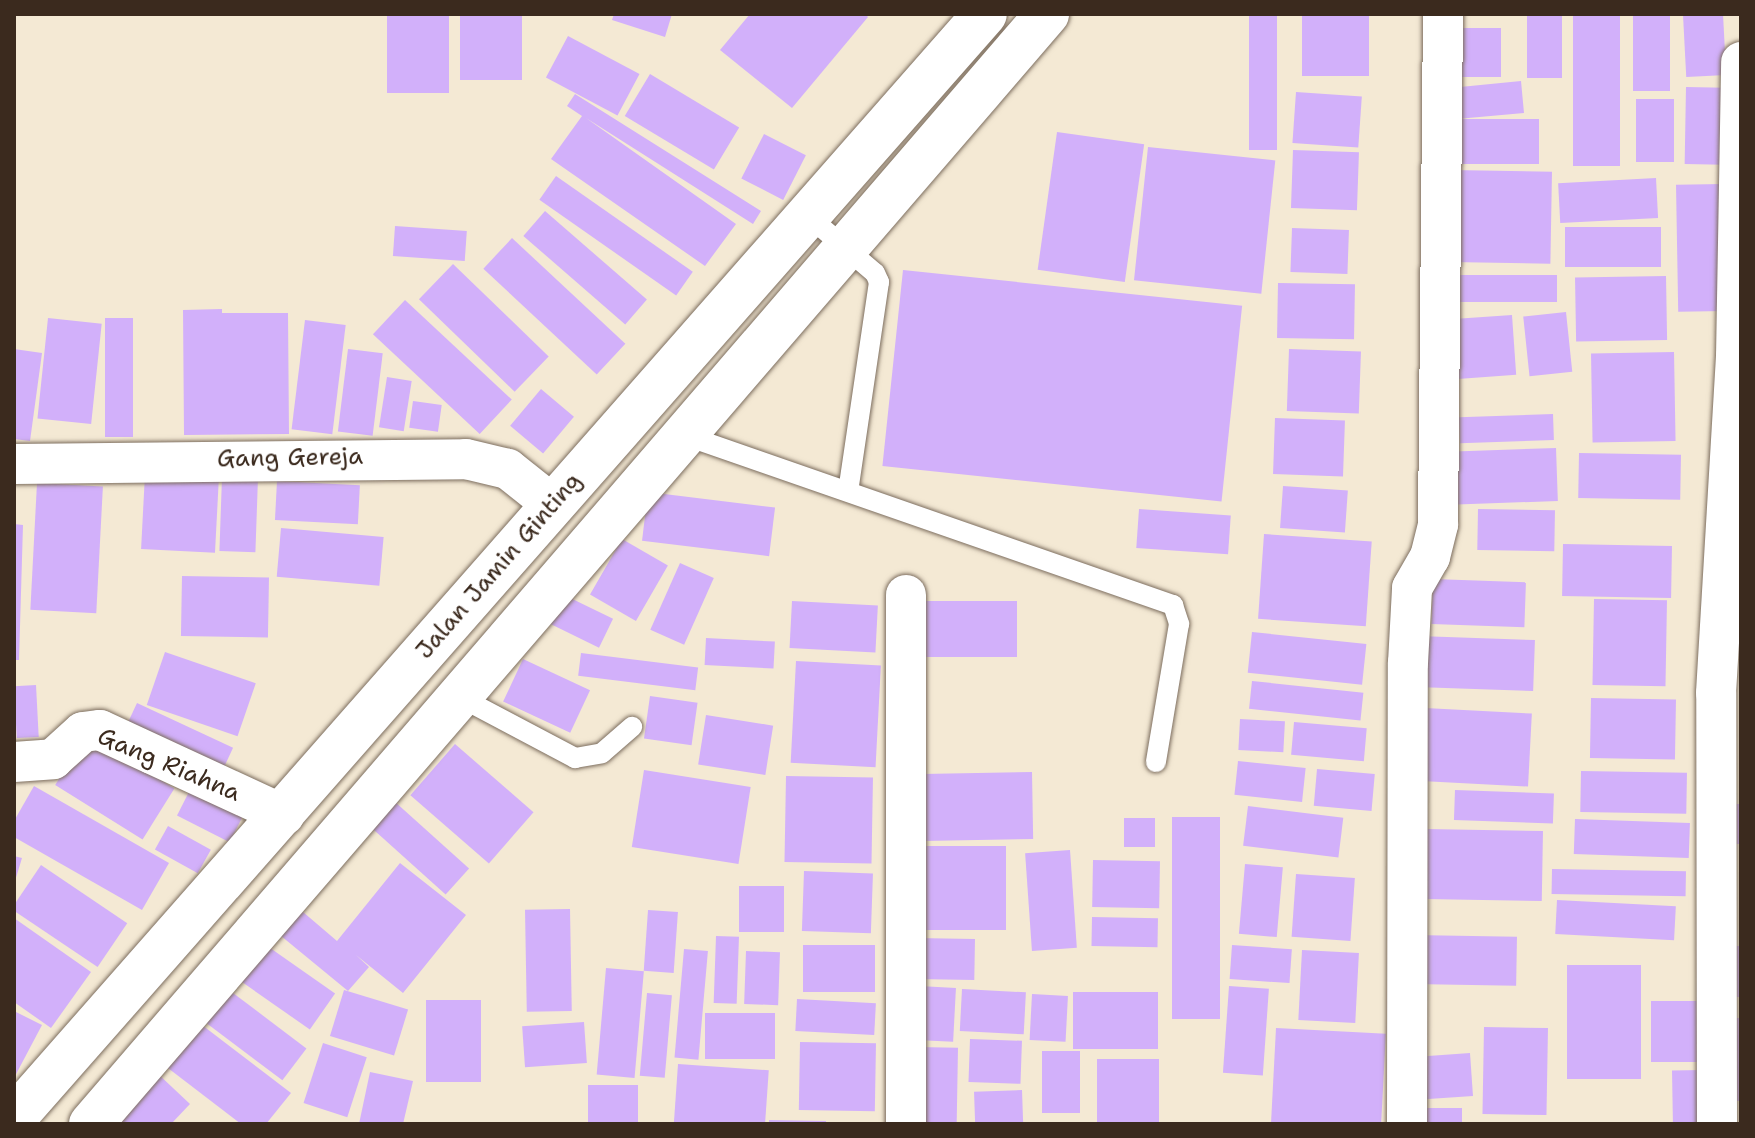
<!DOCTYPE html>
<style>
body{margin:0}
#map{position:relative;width:1755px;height:1138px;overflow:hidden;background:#f4e9d4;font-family:"Shantell Sans",sans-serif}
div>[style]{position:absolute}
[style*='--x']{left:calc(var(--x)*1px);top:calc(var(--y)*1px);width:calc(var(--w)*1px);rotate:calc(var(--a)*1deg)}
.building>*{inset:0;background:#d2b0fa;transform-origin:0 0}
.roads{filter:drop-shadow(0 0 2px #7c6d5e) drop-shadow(0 0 2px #7c6d5e)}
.service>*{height:20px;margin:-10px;padding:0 10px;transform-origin:10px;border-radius:10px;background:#fff}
.minor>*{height:40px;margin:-20px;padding:0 20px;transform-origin:20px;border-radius:20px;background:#fff}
.primary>*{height:44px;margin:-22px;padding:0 22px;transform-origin:22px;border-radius:22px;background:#fff}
span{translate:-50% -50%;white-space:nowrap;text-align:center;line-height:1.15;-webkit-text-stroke:6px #fff;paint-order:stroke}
.street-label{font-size:24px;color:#3b2a1e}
.frame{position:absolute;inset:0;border:16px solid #3b2a1e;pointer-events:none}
</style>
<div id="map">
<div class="building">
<div style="left:387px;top:14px;width:62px;height:79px"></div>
<div style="left:460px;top:14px;width:62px;height:66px"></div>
<div style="clip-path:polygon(614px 14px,672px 14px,665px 37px,612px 20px)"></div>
<div style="clip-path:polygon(750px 14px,865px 14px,868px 17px,792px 108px,720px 50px)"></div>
<div style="left:1249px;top:14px;width:28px;height:136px"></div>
<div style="left:1302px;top:14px;width:67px;height:62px"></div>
<div style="left:1527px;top:14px;width:35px;height:64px"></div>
<div style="left:1573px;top:14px;width:47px;height:152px"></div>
<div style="left:1633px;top:14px;width:37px;height:77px"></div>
<div style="left:1723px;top:14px;width:61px;height:40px;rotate:87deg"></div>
<div style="left:1445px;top:28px;width:56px;height:49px"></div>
<div style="left:568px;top:36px;width:81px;height:47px;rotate:28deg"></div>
<div style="left:650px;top:74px;width:104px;height:49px;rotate:31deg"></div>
<div style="clip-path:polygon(1521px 81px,1524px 113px,1457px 119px,1539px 119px,1539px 164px,1453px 164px,1450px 88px)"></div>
<div style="left:1686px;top:87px;width:39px;height:77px;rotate:1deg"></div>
<div style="left:1296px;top:92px;width:66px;height:51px;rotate:4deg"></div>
<div style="clip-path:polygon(575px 94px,761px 211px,753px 224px,586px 118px,736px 224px,705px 266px,551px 159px,582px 116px,567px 106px)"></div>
<div style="left:1636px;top:99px;width:38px;height:63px"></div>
<div style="left:1057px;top:132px;width:88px;height:139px;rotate:8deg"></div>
<div style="left:764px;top:134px;width:47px;height:50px;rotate:27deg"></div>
<div style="left:1148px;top:147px;width:128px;height:134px;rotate:6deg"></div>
<div style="left:1293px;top:150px;width:66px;height:58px;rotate:2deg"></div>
<div style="left:1451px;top:170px;width:101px;height:92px;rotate:1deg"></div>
<div style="left:556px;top:176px;width:167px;height:29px;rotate:35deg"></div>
<div style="left:1656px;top:178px;width:40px;height:98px;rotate:87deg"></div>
<div style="left:1723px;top:184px;width:127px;height:47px;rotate:89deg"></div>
<div style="left:545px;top:211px;width:135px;height:33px;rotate:41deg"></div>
<div style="left:395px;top:226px;width:72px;height:30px;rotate:4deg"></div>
<div style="left:1565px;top:227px;width:96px;height:40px"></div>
<div style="left:1292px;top:228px;width:57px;height:44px;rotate:2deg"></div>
<div style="left:512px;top:238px;width:155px;height:42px;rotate:43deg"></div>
<div style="left:453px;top:264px;width:133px;height:49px;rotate:44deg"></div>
<div style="left:903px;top:270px;width:341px;height:197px;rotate:6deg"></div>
<div style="left:1557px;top:275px;width:27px;height:109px;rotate:90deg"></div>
<div style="left:1666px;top:276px;width:64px;height:91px;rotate:89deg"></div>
<div style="left:1278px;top:283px;width:77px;height:55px;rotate:1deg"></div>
<div style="left:405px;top:300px;width:146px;height:47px;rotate:43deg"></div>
<div style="clip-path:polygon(222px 309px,222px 313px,288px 313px,289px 434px,184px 435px,183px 310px)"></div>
<div style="left:1566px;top:312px;width:60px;height:43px;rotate:84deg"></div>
<div style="left:1512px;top:315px;width:60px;height:62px;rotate:86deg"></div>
<div style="left:48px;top:318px;width:54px;height:101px;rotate:6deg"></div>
<div style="left:105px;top:318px;width:28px;height:119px"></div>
<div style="left:305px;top:320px;width:41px;height:110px;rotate:7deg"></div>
<div style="clip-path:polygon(14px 349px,42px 353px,30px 441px,14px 439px)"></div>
<div style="left:348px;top:349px;width:35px;height:83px;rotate:7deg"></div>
<div style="left:1289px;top:349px;width:72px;height:62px;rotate:2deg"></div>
<div style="left:1674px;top:352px;width:89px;height:83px;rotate:89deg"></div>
<div style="left:387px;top:377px;width:25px;height:51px;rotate:9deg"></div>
<div style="left:541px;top:389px;width:43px;height:48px;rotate:40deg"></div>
<div style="left:413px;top:401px;width:29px;height:27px;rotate:8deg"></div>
<div style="left:1553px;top:414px;width:26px;height:94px;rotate:88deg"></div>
<div style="left:1275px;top:418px;width:70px;height:56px;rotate:2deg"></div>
<div style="left:1556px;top:448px;width:53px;height:101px;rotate:88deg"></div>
<div style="left:1579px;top:453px;width:102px;height:45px;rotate:1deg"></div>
<div style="left:145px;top:474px;width:74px;height:75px;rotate:3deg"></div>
<div style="left:222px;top:477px;width:36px;height:74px;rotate:2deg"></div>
<div style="left:277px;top:481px;width:83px;height:39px;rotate:3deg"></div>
<div style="left:37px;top:483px;width:66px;height:127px;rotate:3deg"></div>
<div style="left:1283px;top:486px;width:65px;height:42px;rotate:4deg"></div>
<div style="left:648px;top:492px;width:128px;height:49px;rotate:7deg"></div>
<div style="left:1139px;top:509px;width:92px;height:39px;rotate:4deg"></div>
<div style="left:1478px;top:509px;width:77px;height:41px;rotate:1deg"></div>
<div style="clip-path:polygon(14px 524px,23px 525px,19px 660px,14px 660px)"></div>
<div style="left:281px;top:528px;width:103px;height:49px;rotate:5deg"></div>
<div style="left:1264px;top:534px;width:108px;height:85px;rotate:4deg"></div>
<div style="left:622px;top:539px;width:53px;height:64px;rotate:30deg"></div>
<div style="left:1563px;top:544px;width:109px;height:52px;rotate:1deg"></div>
<div style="left:680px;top:563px;width:37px;height:73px;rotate:24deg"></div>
<div style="left:182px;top:576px;width:87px;height:60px;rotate:1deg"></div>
<div style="left:1433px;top:579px;width:93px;height:45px;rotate:2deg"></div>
<div style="left:560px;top:593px;width:59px;height:32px;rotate:26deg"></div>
<div style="left:1594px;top:599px;width:73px;height:86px;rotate:1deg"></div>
<div style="left:792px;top:601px;width:86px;height:47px;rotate:3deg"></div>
<div style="left:913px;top:601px;width:104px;height:56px"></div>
<div style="left:1252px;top:632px;width:115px;height:41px;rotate:6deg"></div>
<div style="left:1418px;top:636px;width:117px;height:51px;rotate:2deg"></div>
<div style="left:706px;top:638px;width:69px;height:27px;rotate:3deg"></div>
<div style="left:165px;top:652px;width:96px;height:56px;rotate:19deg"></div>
<div style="left:581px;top:653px;width:118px;height:23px;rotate:7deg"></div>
<div style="left:523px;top:659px;width:74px;height:47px;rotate:25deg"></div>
<div style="left:796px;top:661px;width:85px;height:102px;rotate:3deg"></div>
<div style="left:1252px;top:681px;width:112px;height:28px;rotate:6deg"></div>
<div style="left:36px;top:685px;width:52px;height:22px;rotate:87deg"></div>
<div style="left:650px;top:696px;width:48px;height:43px;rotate:8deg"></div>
<div style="left:1591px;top:698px;width:85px;height:60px;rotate:1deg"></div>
<div style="left:137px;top:703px;width:106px;height:25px;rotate:25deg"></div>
<div style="left:1425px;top:708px;width:107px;height:73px;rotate:3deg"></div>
<div style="left:706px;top:715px;width:68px;height:50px;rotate:9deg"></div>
<div style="left:1240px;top:719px;width:45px;height:31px;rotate:3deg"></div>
<div style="left:1294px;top:722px;width:73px;height:33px;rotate:5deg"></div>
<div style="left:87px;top:734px;width:103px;height:60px;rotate:32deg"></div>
<div style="left:455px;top:744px;width:104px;height:68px;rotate:41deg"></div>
<div style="left:1238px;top:761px;width:68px;height:34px;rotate:6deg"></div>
<div style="left:1317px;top:769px;width:58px;height:37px;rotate:5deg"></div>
<div style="left:644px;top:770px;width:108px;height:78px;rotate:9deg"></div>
<div style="left:1581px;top:771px;width:106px;height:41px;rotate:1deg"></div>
<div style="left:1032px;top:772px;width:67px;height:110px;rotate:89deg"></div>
<div style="left:786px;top:776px;width:87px;height:86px;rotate:1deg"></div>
<div style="clip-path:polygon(34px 786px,169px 863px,142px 910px,14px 837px,14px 821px)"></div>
<div style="left:192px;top:786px;width:59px;height:33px;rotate:27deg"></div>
<div style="left:1455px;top:790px;width:99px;height:30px;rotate:2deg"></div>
<div style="left:394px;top:801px;width:101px;height:35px;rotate:42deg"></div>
<div style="left:1720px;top:804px;width:21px;height:40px"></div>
<div style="left:1248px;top:806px;width:96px;height:40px;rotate:7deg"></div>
<div style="left:1172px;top:817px;width:48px;height:202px"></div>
<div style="left:1124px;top:818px;width:31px;height:29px"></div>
<div style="left:1575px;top:819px;width:115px;height:35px;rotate:2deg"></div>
<div style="left:168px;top:826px;width:49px;height:27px;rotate:29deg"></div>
<div style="left:1426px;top:829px;width:117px;height:70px;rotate:1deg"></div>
<div style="left:914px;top:846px;width:92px;height:84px"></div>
<div style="left:1070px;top:850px;width:98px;height:45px;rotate:86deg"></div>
<div style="clip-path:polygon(14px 856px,22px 858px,15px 881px,14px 881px)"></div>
<div style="left:1093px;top:860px;width:67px;height:47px;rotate:1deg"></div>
<div style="clip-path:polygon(400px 863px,466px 915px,403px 993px,356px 955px,369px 967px,348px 991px,275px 931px,296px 906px,337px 941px)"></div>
<div style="left:1245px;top:864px;width:38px;height:70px;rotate:5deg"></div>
<div style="left:41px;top:865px;width:104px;height:53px;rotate:34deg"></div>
<div style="left:1552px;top:869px;width:134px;height:25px;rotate:1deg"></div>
<div style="left:804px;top:871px;width:69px;height:60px;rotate:2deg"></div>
<div style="left:1296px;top:874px;width:59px;height:63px;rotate:4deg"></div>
<div style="left:739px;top:886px;width:45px;height:46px"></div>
<div style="left:1557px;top:900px;width:119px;height:34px;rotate:3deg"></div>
<div style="left:570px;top:909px;width:102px;height:45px;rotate:89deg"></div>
<div style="left:648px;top:910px;width:30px;height:61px;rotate:4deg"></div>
<div style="left:1092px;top:917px;width:66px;height:29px;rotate:1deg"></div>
<div style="clip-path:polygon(14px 918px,91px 972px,51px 1028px,14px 1002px)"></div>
<div style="left:1413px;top:935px;width:104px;height:49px;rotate:1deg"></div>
<div style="left:716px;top:936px;width:23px;height:67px;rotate:2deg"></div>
<div style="left:916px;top:938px;width:59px;height:41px;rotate:1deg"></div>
<div style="left:263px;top:943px;width:88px;height:44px;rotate:35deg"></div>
<div style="left:803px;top:945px;width:72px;height:47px"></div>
<div style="left:1232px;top:945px;width:60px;height:34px;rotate:4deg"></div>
<div style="left:1741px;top:946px;width:51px;height:17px;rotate:90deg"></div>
<div style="left:684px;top:949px;width:24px;height:109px;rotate:5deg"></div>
<div style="left:1302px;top:950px;width:57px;height:70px;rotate:3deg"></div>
<div style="left:746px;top:951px;width:34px;height:53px;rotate:2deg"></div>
<div style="left:1567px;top:965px;width:74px;height:114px"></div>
<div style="left:606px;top:968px;width:38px;height:107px;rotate:5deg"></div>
<div style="left:919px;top:986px;width:37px;height:54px;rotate:3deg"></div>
<div style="left:1229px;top:986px;width:40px;height:87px;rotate:4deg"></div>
<div style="left:225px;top:987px;width:102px;height:40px;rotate:37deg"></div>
<div style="left:962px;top:989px;width:64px;height:42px;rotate:3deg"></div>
<div style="left:344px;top:990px;width:67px;height:48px;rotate:17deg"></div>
<div style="left:1073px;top:992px;width:85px;height:57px"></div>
<div style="left:647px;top:993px;width:25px;height:83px;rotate:5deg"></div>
<div style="left:1032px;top:994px;width:36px;height:46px;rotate:3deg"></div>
<div style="left:797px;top:999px;width:79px;height:32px;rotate:3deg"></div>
<div style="left:426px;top:1000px;width:55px;height:82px"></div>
<div style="left:1651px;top:1001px;width:50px;height:61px"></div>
<div style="clip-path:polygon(14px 1011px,42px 1025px,14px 1078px)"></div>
<div style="left:705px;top:1013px;width:70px;height:46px"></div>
<div style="left:1729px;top:1018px;width:12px;height:83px"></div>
<div style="clip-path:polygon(198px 1022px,291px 1093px,266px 1124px,241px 1124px,164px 1065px)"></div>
<div style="left:584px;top:1022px;width:41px;height:62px;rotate:86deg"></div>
<div style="left:1484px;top:1027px;width:64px;height:87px;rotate:1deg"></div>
<div style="left:1276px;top:1028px;width:110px;height:96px;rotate:3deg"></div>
<div style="left:970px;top:1039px;width:52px;height:43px;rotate:2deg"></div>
<div style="left:800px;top:1042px;width:76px;height:68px;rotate:1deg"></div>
<div style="left:323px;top:1043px;width:46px;height:63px;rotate:18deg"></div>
<div style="left:917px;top:1047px;width:41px;height:77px;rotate:1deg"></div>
<div style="left:1042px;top:1051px;width:38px;height:62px"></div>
<div style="left:1470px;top:1053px;width:43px;height:56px;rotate:86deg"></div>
<div style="left:1097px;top:1059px;width:62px;height:65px"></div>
<div style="left:678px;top:1064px;width:91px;height:60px;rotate:4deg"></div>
<div style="left:1703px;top:1070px;width:54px;height:31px;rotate:89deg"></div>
<div style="clip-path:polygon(156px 1072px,190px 1104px,171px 1124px,123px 1124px,114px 1116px)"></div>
<div style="clip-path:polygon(370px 1072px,413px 1081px,403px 1124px,359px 1124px)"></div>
<div style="left:588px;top:1085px;width:50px;height:39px"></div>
<div style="left:1022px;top:1090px;width:34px;height:48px;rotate:88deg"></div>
<div style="left:1423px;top:1108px;width:39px;height:16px"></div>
<div style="clip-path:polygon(769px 1120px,826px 1121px,826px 1124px,769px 1124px)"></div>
</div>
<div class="roads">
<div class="service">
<div style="--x:807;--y:215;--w:89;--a:40.5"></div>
<div style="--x:875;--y:273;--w:10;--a:66"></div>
<div style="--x:879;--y:282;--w:211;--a:98.4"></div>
<div style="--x:684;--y:435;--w:518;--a:19.17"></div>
<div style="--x:1173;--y:605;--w:20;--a:72"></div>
<div style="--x:1179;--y:624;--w:140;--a:99.5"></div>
<div style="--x:456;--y:695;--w:135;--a:27.9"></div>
<div style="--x:575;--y:758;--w:27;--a:-10"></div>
<div style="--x:602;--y:753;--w:40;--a:-41"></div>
</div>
<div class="minor">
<div style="--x:14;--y:464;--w:452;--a:-0.6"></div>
<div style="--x:466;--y:459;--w:43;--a:13.4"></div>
<div style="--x:508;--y:469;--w:56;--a:38.5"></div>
<div style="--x:906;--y:595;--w:529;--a:90"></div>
<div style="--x:14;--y:762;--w:39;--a:-4"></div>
<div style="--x:53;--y:759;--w:40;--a:-42"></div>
<div style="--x:83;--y:732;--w:17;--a:-7"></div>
<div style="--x:100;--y:730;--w:203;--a:24.8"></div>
<div style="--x:1407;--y:1124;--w:461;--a:-89.9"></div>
<div style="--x:1408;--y:663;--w:75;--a:-86.9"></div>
<div style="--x:1412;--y:588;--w:36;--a:-60"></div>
<div style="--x:1430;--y:557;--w:34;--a:-76"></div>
<div style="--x:1438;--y:524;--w:510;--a:-89.44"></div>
<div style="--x:1717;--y:1124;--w:431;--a:-90.1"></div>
<div style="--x:1716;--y:693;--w:337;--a:-86.6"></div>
<div style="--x:1736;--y:357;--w:295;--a:-89"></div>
</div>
<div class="primary">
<div style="--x:14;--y:1118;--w:1470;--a:-48.67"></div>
<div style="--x:91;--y:1124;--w:1465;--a:-49.26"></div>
</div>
</div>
<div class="street-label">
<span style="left:290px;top:458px;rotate:-1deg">Gang Gereja</span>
<span style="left:499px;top:566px;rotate:-49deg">Jalan Jamin Ginting</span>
<span style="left:169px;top:765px;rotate:23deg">Gang Riahna</span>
</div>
<div class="frame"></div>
</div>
